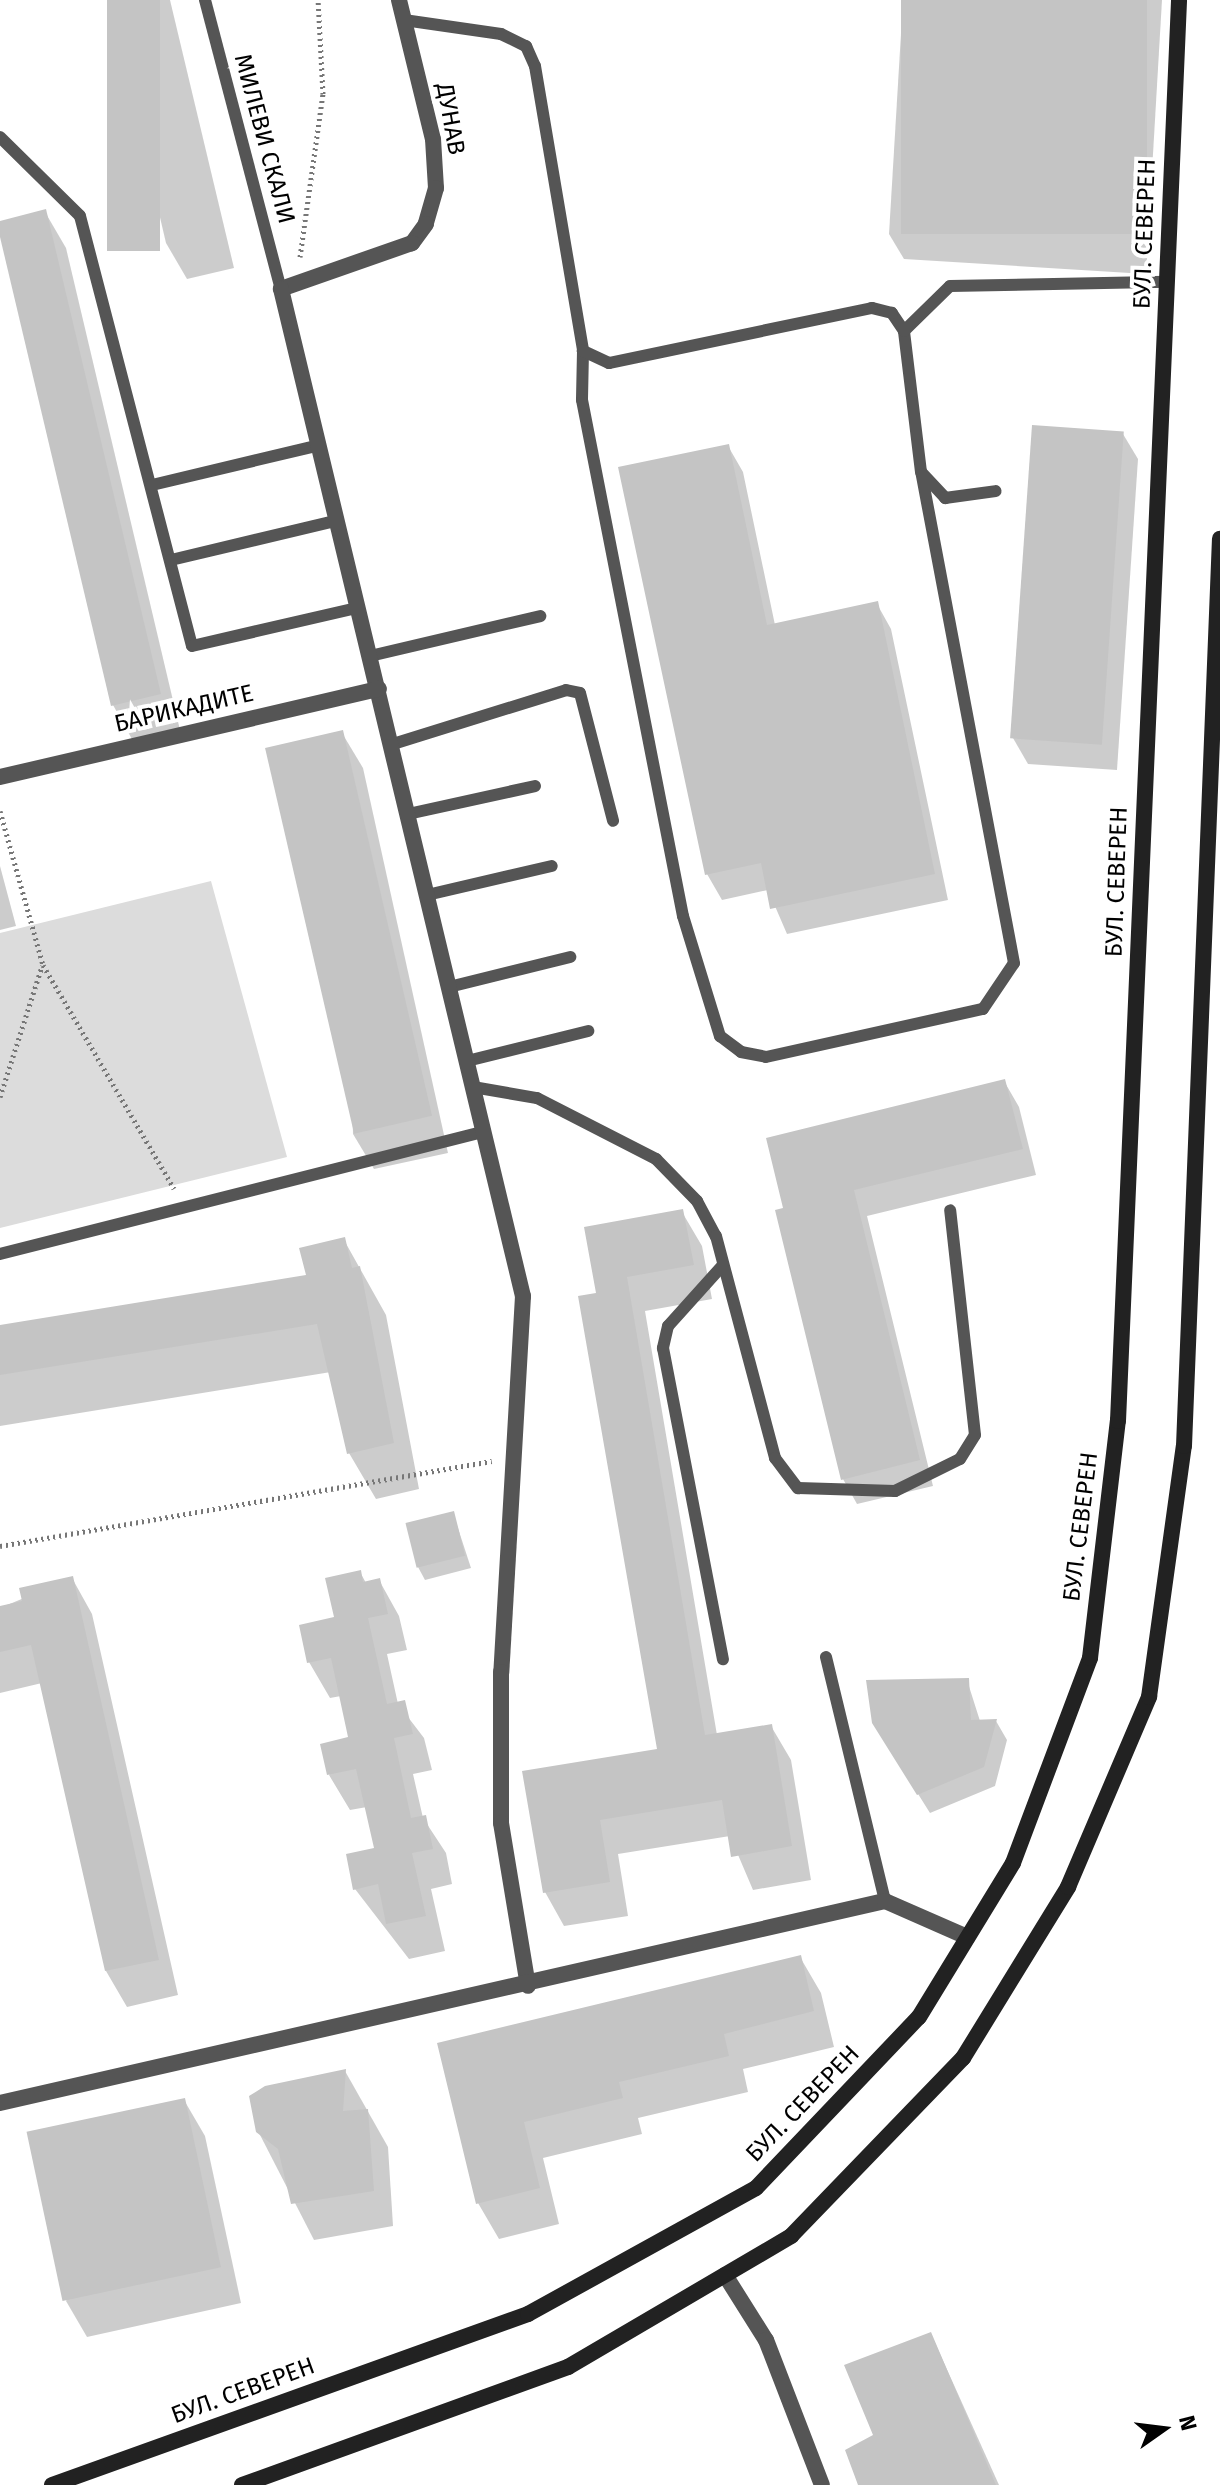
<!DOCTYPE html>
<meta charset="utf-8">
<style>
body{margin:0}
#map{position:relative;width:1220px;height:2485px;overflow:hidden;background:#fff;font-family:"Fira Sans",sans-serif}
div>[style]{position:absolute}
[style*='--x']{left:calc(var(--x)*1px);top:calc(var(--y)*1px);width:calc(var(--w)*1px);rotate:calc(var(--a)*1deg)}
.green>*{inset:0;background:#dcdcdc}
.shadow>*{inset:0;background:#0003}
.building>*{inset:0;background:#c4c4c4;transform-origin:0 0}
.path>*{height:5px;margin-top:-2.5px;transform-origin:0;background:repeating-linear-gradient(90deg,#777 0 2px,transparent 0 6px)}
.lane>*{height:12px;margin:-6px;padding:0 6px;transform-origin:6px;border-radius:6px;background:#555}
.street>*{height:16px;margin:-8px;padding:0 8px;transform-origin:8px;border-radius:8px;background:#555}
.secondary>*{height:16px;margin:-8px;padding:0 8px;transform-origin:8px;border-radius:8px;background:#222}
span{translate:-50% -50%;white-space:nowrap;text-align:center;line-height:1.15;-webkit-text-stroke:8px #fff;paint-order:stroke}
.street-label{font-size:24px;color:#000}
.north{position:absolute;left:1124px;top:2389px;width:80px;height:80px;-webkit-text-stroke:6px #fff;paint-order:stroke;rotate:76deg;font-size:22px;font-weight:700;line-height:32px;text-align:center;color:#000}
.north::after{content:'';display:block;margin:auto;width:28px;height:36px;background:#000;clip-path:polygon(50% 0,100% 100%,50% 72%,0 100%)}
</style>
<div id="map">
<div class="green">
<div style="clip-path:polygon(211px 881px,287px 1157px,0 1228px,0 933px)"></div>
</div>
<div class="shadow">
<div style="clip-path:polygon(109px 0,170px 0,234px 268px,187px 279px,166px 243px)"></div>
<div style="clip-path:polygon(903px 0,1162px 0,1146px 274px,904px 259px,889px 234px)"></div>
<div style="clip-path:polygon(45px 212px,66px 248px,180px 730px,133px 741px,113px 705px,0 229px,0 223px)"></div>
<div style="clip-path:polygon(1123px 434px,1138px 459px,1117px 770px,1028px 764px,1013px 738px)"></div>
<div style="clip-path:polygon(728px 446px,743px 472px,775px 625px,877px 604px,891px 629px,948px 900px,787px 934px,768px 890px,722px 900px,707px 874px)"></div>
<div style="clip-path:polygon(342px 733px,363px 768px,448px 1153px,374px 1169px,353px 1134px)"></div>
<div style="clip-path:polygon(0 866px,16px 926px,0 930px)"></div>
<div style="clip-path:polygon(1004px 1081px,1019px 1107px,1036px 1175px,867px 1216px,933px 1486px,857px 1504px,843px 1479px,785px 1209px)"></div>
<div style="clip-path:polygon(682px 1212px,702px 1246px,712px 1299px,645px 1311px,717px 1735px,771px 1726px,791px 1760px,811px 1880px,753px 1890px,730px 1836px,618px 1854px,628px 1916px,564px 1926px,545px 1892px,525px 1773px,659px 1750px,598px 1294px)"></div>
<div style="clip-path:polygon(344px 1240px,386px 1315px,419px 1489px,376px 1499px,349px 1453px,331px 1372px,0 1426px,0 1327px,309px 1277px)"></div>
<div style="clip-path:polygon(453px 1513px,471px 1568px,425px 1580px,418px 1567px)"></div>
<div style="clip-path:polygon(360px 1572px,366px 1583px,379px 1580px,399px 1616px,407px 1650px,387px 1654px,398px 1704px,424px 1738px,432px 1770px,413px 1774px,423px 1818px,446px 1853px,452px 1884px,431px 1889px,445px 1951px,409px 1959px,355px 1889px,376px 1850px,367px 1807px,350px 1810px,329px 1775px,351px 1739px,341px 1696px,330px 1698px,309px 1662px)"></div>
<div style="clip-path:polygon(72px 1578px,92px 1614px,178px 1995px,127px 2007px,106px 1971px,42px 1683px,0 1693px,0 1608px)"></div>
<div style="clip-path:polygon(967px 1680px,980px 1721px,996px 1721px,1007px 1740px,995px 1786px,930px 1813px,886px 1743px)"></div>
<div style="clip-path:polygon(800px 1957px,821px 1993px,834px 2047px,743px 2069px,748px 2092px,638px 2118px,642px 2134px,543px 2158px,559px 2224px,499px 2239px,478px 2203px,440px 2045px)"></div>
<div style="clip-path:polygon(345px 2071px,388px 2147px,393px 2226px,314px 2240px,258px 2131px)"></div>
<div style="clip-path:polygon(184px 2100px,205px 2136px,241px 2303px,87px 2337px,66px 2301px)"></div>
<div style="clip-path:polygon(931px 2334px,999px 2485px,861px 2485px,876px 2435px)"></div>
</div>
<div class="building">
<div style="left:107px;top:0;width:53px;height:251px"></div>
<div style="left:901px;top:0;width:246px;height:234px"></div>
<div style="clip-path:polygon(46px 209px,161px 694px,111px 706px,0 237px,0 221px)"></div>
<div style="left:1032px;top:425px;width:92px;height:314px;rotate:4deg"></div>
<div style="clip-path:polygon(729px 444px,767px 625px,878px 601px,935px 874px,770px 909px,761px 863px,705px 875px,618px 467px)"></div>
<div style="left:343px;top:730px;width:396px;height:80px;rotate:77deg"></div>
<div style="clip-path:polygon(1005px 1079px,1023px 1149px,854px 1190px,920px 1460px,841px 1480px,775px 1210px,783px 1208px,766px 1138px)"></div>
<div style="clip-path:polygon(683px 1209px,694px 1265px,627px 1277px,705px 1735px,772px 1724px,792px 1846px,731px 1857px,722px 1800px,600px 1820px,610px 1882px,543px 1893px,522px 1771px,657px 1749px,578px 1296px,596px 1293px,584px 1227px)"></div>
<div style="clip-path:polygon(345px 1237px,352px 1268px,360px 1266px,394px 1443px,347px 1454px,317px 1324px,0 1375px,0 1325px,306px 1275px,299px 1248px)"></div>
<div style="left:454px;top:1511px;width:46px;height:50px;rotate:76deg"></div>
<div style="clip-path:polygon(361px 1570px,363px 1582px,380px 1578px,388px 1614px,368px 1618px,387px 1704px,405px 1700px,413px 1734px,394px 1738px,411px 1818px,426px 1815px,433px 1849px,412px 1853px,426px 1916px,386px 1924px,378px 1884px,353px 1890px,346px 1854px,374px 1848px,356px 1769px,327px 1775px,320px 1744px,348px 1737px,331px 1658px,307px 1663px,299px 1625px,334px 1617px,325px 1578px)"></div>
<div style="clip-path:polygon(73px 1576px,159px 1960px,105px 1971px,31px 1645px,0 1652px,0 1606px,22px 1601px,19px 1588px)"></div>
<div style="clip-path:polygon(969px 1678px,971px 1720px,997px 1719px,984px 1767px,917px 1795px,872px 1723px,866px 1680px)"></div>
<div style="clip-path:polygon(801px 1955px,814px 2011px,724px 2034px,729px 2056px,619px 2082px,623px 2098px,524px 2122px,540px 2188px,476px 2204px,437px 2043px)"></div>
<div style="clip-path:polygon(346px 2069px,343px 2111px,368px 2109px,374px 2191px,291px 2204px,278px 2149px,256px 2132px,249px 2096px,265px 2086px)"></div>
<div style="left:185px;top:2098px;width:173px;height:162px;rotate:78deg"></div>
<div style="clip-path:polygon(931px 2332px,996px 2485px,858px 2485px,845px 2450px,873px 2435px,844px 2365px)"></div>
</div>
<div class="path">
<div style="--x:300;--y:257;--w:165;--a:-82"></div>
<div style="--x:323;--y:94;--w:94;--a:-93"></div>
<div style="--x:0;--y:811;--w:160;--a:74.4"></div>
<div style="--x:43;--y:965;--w:259;--a:59.6"></div>
<div style="--x:0;--y:1097;--w:138;--a:-72.2"></div>
<div style="--x:0;--y:1546;--w:499;--a:-9.8"></div>
</div>
<div class="lane">
<div style="--x:205;--y:0;--w:299;--a:75.3"></div>
<div style="--x:404;--y:20;--w:98;--a:8.2"></div>
<div style="--x:501;--y:34;--w:28;--a:26"></div>
<div style="--x:526;--y:46;--w:22;--a:66"></div>
<div style="--x:535;--y:66;--w:289;--a:80.4"></div>
<div style="--x:583;--y:351;--w:49;--a:91.2"></div>
<div style="--x:582;--y:400;--w:526;--a:78.93"></div>
<div style="--x:683;--y:916;--w:126;--a:72.9"></div>
<div style="--x:720;--y:1036;--w:26;--a:37"></div>
<div style="--x:741;--y:1052;--w:25;--a:11"></div>
<div style="--x:766;--y:1057;--w:222;--a:-12.5"></div>
<div style="--x:983;--y:1009;--w:55;--a:-56"></div>
<div style="--x:1014;--y:963;--w:500;--a:-100.7"></div>
<div style="--x:921;--y:472;--w:142;--a:-96.9"></div>
<div style="--x:904;--y:331;--w:22;--a:-124"></div>
<div style="--x:892;--y:313;--w:21;--a:-166"></div>
<div style="--x:872;--y:308;--w:269;--a:168.2"></div>
<div style="--x:609;--y:363;--w:29;--a:-155"></div>
<div style="--x:0;--y:137;--w:112;--a:44.6"></div>
<div style="--x:80;--y:216;--w:444;--a:75.4"></div>
<div style="--x:192;--y:646;--w:169;--a:-13"></div>
<div style="--x:904;--y:331;--w:64;--a:-44.4"></div>
<div style="--x:950;--y:286;--w:217;--a:-1.1"></div>
<div style="--x:923;--y:474;--w:33;--a:47"></div>
<div style="--x:945;--y:498;--w:51;--a:-7.8"></div>
<div style="--x:152;--y:485;--w:169;--a:-13.4"></div>
<div style="--x:171;--y:560;--w:169;--a:-13.4"></div>
<div style="--x:370;--y:656;--w:175;--a:-13.2"></div>
<div style="--x:393;--y:744;--w:181;--a:-17.3"></div>
<div style="--x:566;--y:690;--w:14;--a:12"></div>
<div style="--x:580;--y:693;--w:132;--a:75.5"></div>
<div style="--x:408;--y:814;--w:130;--a:-12.4"></div>
<div style="--x:427;--y:895;--w:128;--a:-13.1"></div>
<div style="--x:449;--y:987;--w:125;--a:-13.9"></div>
<div style="--x:467;--y:1061;--w:125;--a:-13.9"></div>
<div style="--x:473;--y:1087;--w:65;--a:9.8"></div>
<div style="--x:537;--y:1098;--w:134;--a:27.1"></div>
<div style="--x:656;--y:1159;--w:59;--a:45.7"></div>
<div style="--x:697;--y:1201;--w:40;--a:62"></div>
<div style="--x:716;--y:1236;--w:230;--a:75.1"></div>
<div style="--x:775;--y:1458;--w:38;--a:53"></div>
<div style="--x:798;--y:1488;--w:97;--a:1.8"></div>
<div style="--x:895;--y:1491;--w:72;--a:-26.2"></div>
<div style="--x:960;--y:1459;--w:28;--a:-58"></div>
<div style="--x:975;--y:1435;--w:226;--a:-96.3"></div>
<div style="--x:0;--y:1254;--w:498;--a:-14.2"></div>
<div style="--x:723;--y:1265;--w:82;--a:132"></div>
<div style="--x:668;--y:1326;--w:23;--a:103"></div>
<div style="--x:663;--y:1348;--w:317;--a:79.1"></div>
<div style="--x:826;--y:1657;--w:251;--a:76.4"></div>
</div>
<div class="street">
<div style="--x:399;--y:0;--w:143;--a:76.3"></div>
<div style="--x:433;--y:139;--w:49;--a:86.5"></div>
<div style="--x:436;--y:188;--w:37;--a:106"></div>
<div style="--x:426;--y:224;--w:24;--a:126"></div>
<div style="--x:412;--y:243;--w:139;--a:160.7"></div>
<div style="--x:281;--y:289;--w:1036;--a:76.49"></div>
<div style="--x:523;--y:1296;--w:377;--a:93.3"></div>
<div style="--x:501;--y:1672;--w:151;--a:90"></div>
<div style="--x:501;--y:1823;--w:165;--a:80.6"></div>
<div style="--x:0;--y:777;--w:389;--a:-13.1"></div>
<div style="--x:0;--y:2103;--w:908;--a:-12.86"></div>
<div style="--x:885;--y:1901;--w:90;--a:23.7"></div>
<div style="--x:725;--y:2275;--w:77;--a:57.8"></div>
<div style="--x:766;--y:2340;--w:155;--a:68.9"></div>
</div>
<div class="secondary">
<div style="--x:52;--y:2485;--w:506;--a:-19.76"></div>
<div style="--x:528;--y:2314;--w:260;--a:-28.9"></div>
<div style="--x:756;--y:2188;--w:236;--a:-46.4"></div>
<div style="--x:919;--y:2017;--w:180;--a:-58.6"></div>
<div style="--x:1013;--y:1863;--w:219;--a:-69.4"></div>
<div style="--x:1090;--y:1658;--w:239;--a:-83.3"></div>
<div style="--x:1118;--y:1421;--w:1422;--a:-87.54"></div>
<div style="--x:242;--y:2485;--w:347;--a:-19.9"></div>
<div style="--x:568;--y:2367;--w:259;--a:-30.4"></div>
<div style="--x:791;--y:2236;--w:248;--a:-46"></div>
<div style="--x:963;--y:2058;--w:201;--a:-58.4"></div>
<div style="--x:1068;--y:1887;--w:207;--a:-66.9"></div>
<div style="--x:1149;--y:1697;--w:253;--a:-82.1"></div>
<div style="--x:1184;--y:1446;--w:908;--a:-87.73"></div>
</div>
<div class="street-label">
<span style="left:450px;top:119px;rotate:80deg">ДУНАВ</span>
<span style="left:264px;top:139px;rotate:75deg">МИЛЕВИ СКАЛИ</span>
<span style="left:1145px;top:234px;rotate:-88deg">БУЛ. СЕВЕРЕН</span>
<span style="left:184px;top:709px;rotate:-13deg">БАРИКАДИТЕ</span>
<span style="left:1117px;top:882px;rotate:-88deg">БУЛ. СЕВЕРЕН</span>
<span style="left:1081px;top:1527px;rotate:-83deg">БУЛ. СЕВЕРЕН</span>
<span style="left:803px;top:2104px;rotate:-46deg">БУЛ. СЕВЕРЕН</span>
<span style="left:243px;top:2391px;rotate:-20deg">БУЛ. СЕВЕРЕН</span>
</div>
<div class="north">N</div>
</div>
